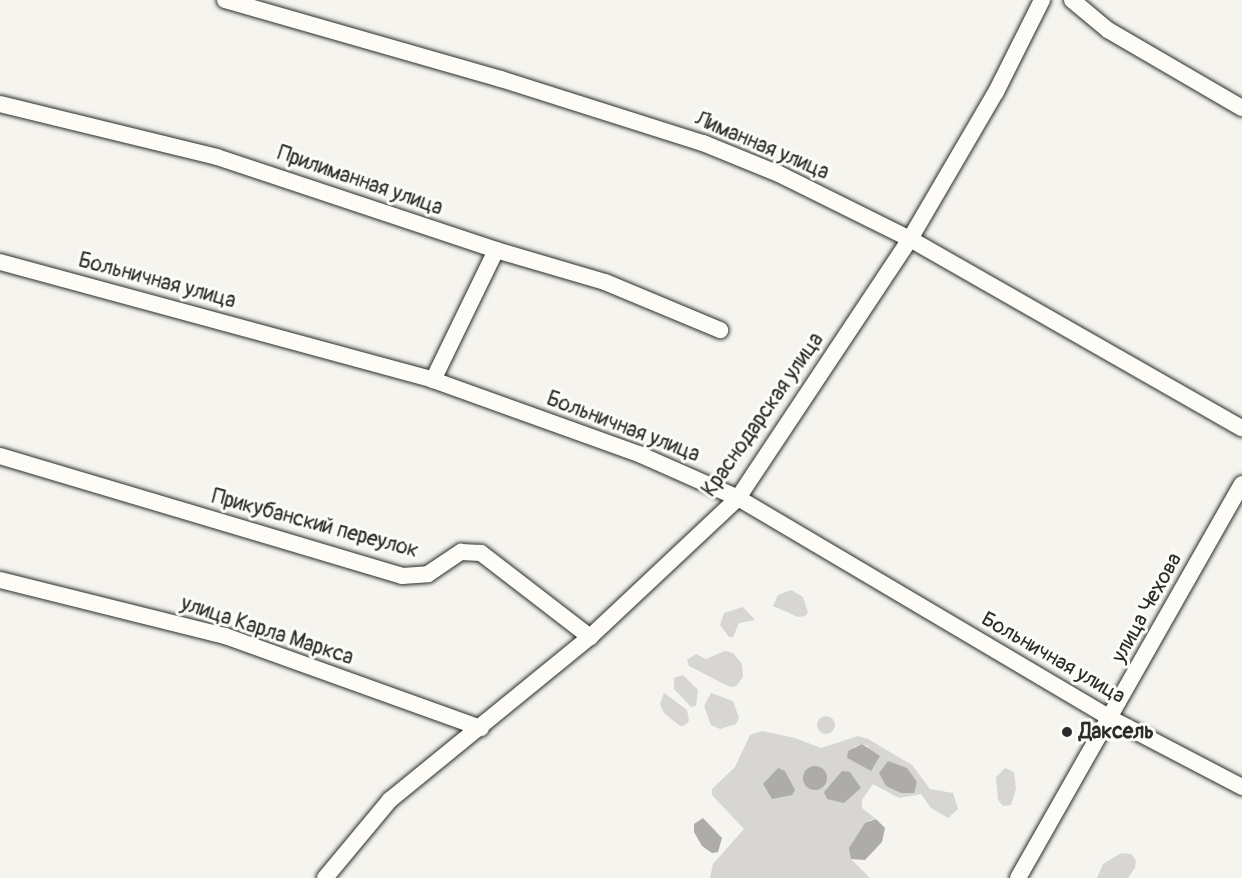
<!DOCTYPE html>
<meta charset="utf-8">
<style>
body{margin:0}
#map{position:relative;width:1242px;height:878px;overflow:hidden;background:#f5f4ef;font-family:Pangolin,sans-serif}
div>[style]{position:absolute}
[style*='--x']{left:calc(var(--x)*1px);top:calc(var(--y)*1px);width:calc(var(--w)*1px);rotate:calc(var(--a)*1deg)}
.green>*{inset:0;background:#d7d6d2}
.round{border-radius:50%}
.water>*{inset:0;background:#adaca9}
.roads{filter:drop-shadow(0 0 2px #2b2b2b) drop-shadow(0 0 2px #2b2b2b)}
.minor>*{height:16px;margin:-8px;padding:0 8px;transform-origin:8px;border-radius:8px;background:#fdfcf7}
.dots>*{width:16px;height:16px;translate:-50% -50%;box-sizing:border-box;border:3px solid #fdfcf7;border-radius:50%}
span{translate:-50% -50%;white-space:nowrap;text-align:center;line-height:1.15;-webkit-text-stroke:6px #fdfcf7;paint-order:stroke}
.street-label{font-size:21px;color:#2b2b2b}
.poi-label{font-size:21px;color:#2b2b2b;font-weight:700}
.left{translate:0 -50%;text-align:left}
</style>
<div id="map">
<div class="green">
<div style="clip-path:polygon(791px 590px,803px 597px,808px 613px,805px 616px,798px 617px,773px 606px,778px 595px)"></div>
<div style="clip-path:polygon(743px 607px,755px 620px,739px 623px,733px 637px,729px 637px,720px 625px,724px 613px)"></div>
<div style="clip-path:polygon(725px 651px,733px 653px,742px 664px,743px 677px,736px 686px,730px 687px,689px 666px,687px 660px,696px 654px,706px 659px)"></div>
<div style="clip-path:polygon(683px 675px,698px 690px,696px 706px,691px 707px,674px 689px,674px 678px)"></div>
<div style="clip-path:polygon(664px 693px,687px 710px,689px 721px,685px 725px,680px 726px,664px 713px,660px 704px)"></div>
<div style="clip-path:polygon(711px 693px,733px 701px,739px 718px,736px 724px,720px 729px,711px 725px,704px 706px)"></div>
<div class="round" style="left:817px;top:716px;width:18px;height:18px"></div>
<div style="clip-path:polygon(evenodd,762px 731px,795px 738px,821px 748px,858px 736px,868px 739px,912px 765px,930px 789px,953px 793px,958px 809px,948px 818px,931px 808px,921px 794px,899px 798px,873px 784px,862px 800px,862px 808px,876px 819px,870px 820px,851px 859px,870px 878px,710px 878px,713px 864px,744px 829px,712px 795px,712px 789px,735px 767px,750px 735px,762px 731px,862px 744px,868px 746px,871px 771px,847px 758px,854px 747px,862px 744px)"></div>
<div style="clip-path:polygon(1005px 768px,1014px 772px,1016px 789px,1011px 805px,1003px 806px,998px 800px,996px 777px)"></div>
<div style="clip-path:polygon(1121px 853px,1131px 854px,1136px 860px,1135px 868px,1128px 878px,1097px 878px,1103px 864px)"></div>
</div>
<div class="water">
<div style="clip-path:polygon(862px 744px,880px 756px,871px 771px,847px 758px,848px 751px)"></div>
<div style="clip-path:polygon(888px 761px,907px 768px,917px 782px,914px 793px,901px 793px,886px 786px,879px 773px)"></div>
<div class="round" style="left:803px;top:766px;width:24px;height:24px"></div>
<div style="clip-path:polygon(778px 768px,785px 771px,795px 790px,792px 795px,772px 799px,763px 784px)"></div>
<div style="clip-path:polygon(842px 771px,850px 772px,861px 788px,844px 803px,827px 799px,824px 792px)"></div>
<div style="clip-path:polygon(703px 818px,722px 838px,718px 852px,712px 853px,702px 846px,694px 832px,694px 824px)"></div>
<div style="clip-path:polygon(876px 819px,885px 828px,882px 842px,865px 860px,851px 859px,849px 848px,865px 823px)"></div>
</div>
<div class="roads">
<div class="minor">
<div style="--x:225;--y:0;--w:287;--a:16"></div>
<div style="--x:501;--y:79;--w:212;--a:17.6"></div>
<div style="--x:703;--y:143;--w:82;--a:22.2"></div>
<div style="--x:779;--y:174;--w:146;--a:26.4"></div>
<div style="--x:910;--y:239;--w:382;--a:29.7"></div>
<div style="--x:1072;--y:0;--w:47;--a:39.8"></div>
<div style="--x:1108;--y:30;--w:155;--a:30.2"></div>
<div style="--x:0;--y:104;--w:223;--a:13.7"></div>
<div style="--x:217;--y:157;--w:294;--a:18.4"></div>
<div style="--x:496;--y:250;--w:114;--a:16.4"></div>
<div style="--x:605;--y:282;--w:125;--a:22.7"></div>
<div style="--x:0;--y:262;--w:449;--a:15.2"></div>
<div style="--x:433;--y:380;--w:221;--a:19.8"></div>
<div style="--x:641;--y:455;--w:106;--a:23.9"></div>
<div style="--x:738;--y:498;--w:432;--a:30.6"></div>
<div style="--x:1110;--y:718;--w:149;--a:27.6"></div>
<div style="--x:433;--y:380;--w:144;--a:-64.1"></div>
<div style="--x:0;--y:456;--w:420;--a:16.6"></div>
<div style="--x:402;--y:576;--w:26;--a:-4"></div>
<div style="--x:428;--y:574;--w:40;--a:-34"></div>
<div style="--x:461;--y:552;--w:20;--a:3"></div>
<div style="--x:481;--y:553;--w:138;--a:37.6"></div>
<div style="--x:0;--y:580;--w:232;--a:14"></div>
<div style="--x:225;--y:636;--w:272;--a:19.8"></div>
<div style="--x:325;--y:878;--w:102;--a:-50.2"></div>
<div style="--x:390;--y:800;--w:258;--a:-39.2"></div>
<div style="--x:590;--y:637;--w:203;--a:-43.2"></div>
<div style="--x:738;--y:498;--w:311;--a:-56.4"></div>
<div style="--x:910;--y:239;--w:170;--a:-59.7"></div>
<div style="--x:996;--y:92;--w:103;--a:-63.4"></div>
<div style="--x:1018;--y:878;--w:453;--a:-60.4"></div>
</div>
</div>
<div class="dots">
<div style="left:1067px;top:732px;background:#2b2b2b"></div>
</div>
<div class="street-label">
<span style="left:762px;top:146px;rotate:23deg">Лиманная улица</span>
<span style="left:360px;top:181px;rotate:19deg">Прилиманная улица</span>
<span style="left:157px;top:281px;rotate:15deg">Больничная улица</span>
<span style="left:763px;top:415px;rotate:-55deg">Краснодарская улица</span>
<span style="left:623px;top:427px;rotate:21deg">Больничная улица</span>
<span style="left:315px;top:524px;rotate:15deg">Прикубанский переулок</span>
<span style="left:1147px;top:608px;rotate:-61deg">улица Чехова</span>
<span style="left:267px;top:631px;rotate:18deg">улица Карла Маркса</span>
<span style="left:1053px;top:658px;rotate:30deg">Больничная улица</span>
</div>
<div class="poi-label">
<span class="left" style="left:1079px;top:732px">Даксель</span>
</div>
</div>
